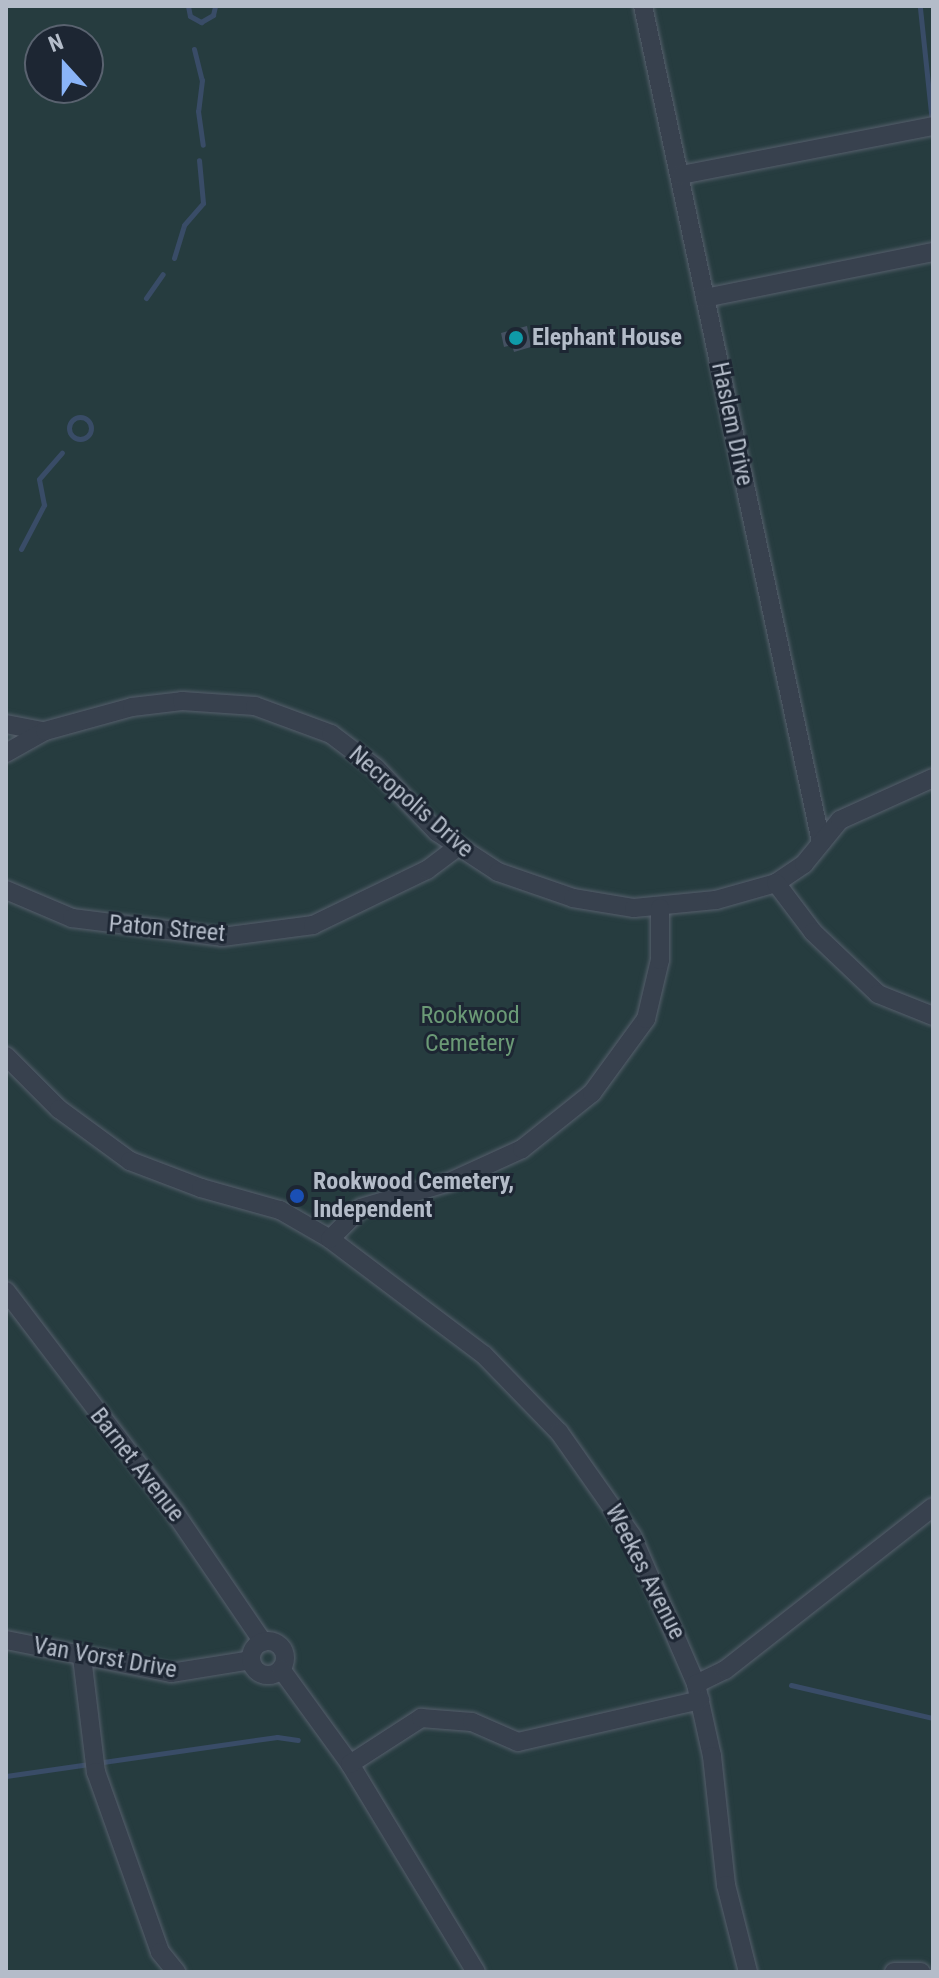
<!DOCTYPE html>
<style>
body{margin:0}
#map{position:relative;width:939px;height:1978px;overflow:hidden;background:#242f3e;font-family:"Roboto Condensed",sans-serif}
div>[style]{position:absolute}
[style*='--x']{left:calc(var(--x)*1px);top:calc(var(--y)*1px);width:calc(var(--w)*1px);rotate:calc(var(--a)*1deg)}
.green>*{inset:0;background:#263c3f}
.stream>*{height:5px;margin:-2.5px;padding:0 2.5px;transform-origin:2.5px;border-radius:2.5px;background:#394c67}
.stream>.ring{margin:-2.5px;padding:0;box-sizing:content-box;background:none;border:5px solid #394c67;border-radius:50%}
.building>*{inset:0;background:#455162}
.roads{filter:drop-shadow(0 0 2px #565f6c) drop-shadow(0 0 2px #565f6c)}
.minor>*{height:18px;margin:-9px;padding:0 9px;transform-origin:9px;border-radius:9px;background:#38414e}
.minor>.ring{margin:-9px;padding:0;box-sizing:content-box;background:none;border:18px solid #38414e;border-radius:50%}
.dots>*{width:22px;height:22px;translate:-50% -50%;box-sizing:border-box;border:4px solid #1d2633;border-radius:50%}
span{translate:-50% -50%;white-space:nowrap;text-align:center;line-height:1.15;-webkit-text-stroke:6px #1d2633;paint-order:stroke}
.poi-label{font-size:24px;color:#b4bcc9;font-weight:700}
.left{translate:0 -50%;text-align:left}
.street-label{font-size:24px;color:#b4bcc9}
.park-label{font-size:24px;color:#6b9a76}
.frame{position:absolute;inset:0;border:8px solid #b4bcc9;pointer-events:none}
.north{position:absolute;left:24px;top:24px;width:80px;height:80px;box-sizing:border-box;background:#1d2633;border:2px solid #59626f;border-radius:50%;rotate:339deg;font-size:22px;font-weight:700;line-height:32px;text-align:center;color:#b4bcc9}
.north::after{content:'';display:block;margin:auto;width:28px;height:36px;background:#8ab4f8;clip-path:polygon(50% 0,100% 100%,50% 72%,0 100%)}
</style>
<div id="map">
<div class="green">
<div style="clip-path:polygon(evenodd,6px 6px,933px 6px,933px 1972px,6px 1972px,6px 6px,40px 40px,88px 40px,88px 88px,40px 88px,40px 40px)"></div>
</div>
<div class="stream">
<div style="--x:188;--y:6;--w:10;--a:79"></div>
<div style="--x:190;--y:16;--w:13;--a:29"></div>
<div style="--x:201;--y:22;--w:14;--a:-30"></div>
<div style="--x:213;--y:15;--w:9;--a:-77"></div>
<div style="--x:920;--y:8;--w:115;--a:84"></div>
<div style="--x:194;--y:49;--w:32;--a:76"></div>
<div style="--x:202;--y:80;--w:31;--a:97"></div>
<div style="--x:198;--y:111;--w:34;--a:82"></div>
<div style="--x:174;--y:258;--w:34;--a:-73"></div>
<div style="--x:184;--y:225;--w:29;--a:-49"></div>
<div style="--x:203;--y:203;--w:43;--a:-95.3"></div>
<div style="--x:146;--y:298;--w:29;--a:-55"></div>
<div class="ring" style="left:69px;top:417px;width:17px;height:17px"></div>
<div style="--x:21;--y:549;--w:50;--a:-62.4"></div>
<div style="--x:44;--y:505;--w:26;--a:-101"></div>
<div style="--x:39;--y:479;--w:35;--a:-49"></div>
<div style="--x:791;--y:1685;--w:146;--a:13.1"></div>
<div style="--x:6;--y:1776;--w:274;--a:-8.2"></div>
<div style="--x:277;--y:1737;--w:21;--a:8"></div>
</div>
<div class="building">
<div style="clip-path:polygon(527px 326px,531px 347px,514px 352px,512px 345px,504px 347px,501px 333px)"></div>
</div>
<div class="roads">
<div class="minor">
<div style="--x:643;--y:6;--w:855;--a:77.98"></div>
<div style="--x:681;--y:175;--w:257;--a:-11"></div>
<div style="--x:705;--y:298;--w:233;--a:-11.4"></div>
<div style="--x:6;--y:724;--w:37;--a:11"></div>
<div style="--x:6;--y:753;--w:45;--a:-29.4"></div>
<div style="--x:45;--y:731;--w:90;--a:-15.4"></div>
<div style="--x:132;--y:707;--w:50;--a:-6.8"></div>
<div style="--x:182;--y:701;--w:73;--a:3.9"></div>
<div style="--x:255;--y:706;--w:81;--a:20.2"></div>
<div style="--x:331;--y:734;--w:56;--a:37.1"></div>
<div style="--x:376;--y:768;--w:88;--a:46.4"></div>
<div style="--x:437;--y:832;--w:73;--a:33.3"></div>
<div style="--x:498;--y:872;--w:79;--a:19.1"></div>
<div style="--x:573;--y:898;--w:62;--a:9.3"></div>
<div style="--x:634;--y:908;--w:82;--a:-5.6"></div>
<div style="--x:716;--y:900;--w:62;--a:-15.8"></div>
<div style="--x:776;--y:883;--w:34;--a:-34"></div>
<div style="--x:804;--y:864;--w:57;--a:-50.7"></div>
<div style="--x:840;--y:820;--w:102;--a:-24.3"></div>
<div style="--x:776;--y:883;--w:61;--a:52.9"></div>
<div style="--x:813;--y:932;--w:90;--a:43.6"></div>
<div style="--x:878;--y:994;--w:59;--a:21.8"></div>
<div style="--x:6;--y:890;--w:72;--a:23"></div>
<div style="--x:72;--y:918;--w:151;--a:7.2"></div>
<div style="--x:222;--y:937;--w:92;--a:-7.5"></div>
<div style="--x:313;--y:925;--w:127;--a:-25.8"></div>
<div style="--x:427;--y:870;--w:38;--a:-37"></div>
<div style="--x:6;--y:1056;--w:75;--a:45"></div>
<div style="--x:59;--y:1109;--w:88;--a:36.2"></div>
<div style="--x:130;--y:1161;--w:76;--a:20.8"></div>
<div style="--x:201;--y:1188;--w:82;--a:15.6"></div>
<div style="--x:280;--y:1210;--w:58;--a:30.1"></div>
<div style="--x:330;--y:1239;--w:193;--a:37"></div>
<div style="--x:484;--y:1355;--w:107;--a:45.8"></div>
<div style="--x:559;--y:1432;--w:127;--a:54.9"></div>
<div style="--x:632;--y:1536;--w:161;--a:66.6"></div>
<div style="--x:696;--y:1684;--w:74;--a:77.5"></div>
<div style="--x:712;--y:1756;--w:130;--a:83.8"></div>
<div style="--x:726;--y:1885;--w:90;--a:75.8"></div>
<div style="--x:330;--y:1239;--w:44;--a:-45"></div>
<div style="--x:361;--y:1208;--w:95;--a:-16.5"></div>
<div style="--x:452;--y:1181;--w:77;--a:-24.6"></div>
<div style="--x:522;--y:1149;--w:90;--a:-38.7"></div>
<div style="--x:592;--y:1093;--w:92;--a:-53.9"></div>
<div style="--x:646;--y:1019;--w:61;--a:-76.7"></div>
<div style="--x:660;--y:960;--w:52;--a:-90"></div>
<div style="--x:6;--y:1291;--w:279;--a:52.7"></div>
<div style="--x:175;--y:1513;--w:156;--a:55.7"></div>
<div style="--x:6;--y:1640;--w:168;--a:11.3"></div>
<div style="--x:171;--y:1673;--w:81;--a:-9.2"></div>
<div class="ring" style="left:251px;top:1641px;width:16px;height:16px"></div>
<div style="--x:82;--y:1657;--w:116;--a:83.1"></div>
<div style="--x:96;--y:1772;--w:191;--a:70.4"></div>
<div style="--x:160;--y:1952;--w:26;--a:51"></div>
<div style="--x:281;--y:1669;--w:117;--a:54"></div>
<div style="--x:350;--y:1764;--w:243;--a:58.8"></div>
<div style="--x:696;--y:1684;--w:32;--a:-26"></div>
<div style="--x:725;--y:1670;--w:264;--a:-38.1"></div>
<div style="--x:350;--y:1764;--w:85;--a:-32.9"></div>
<div style="--x:421;--y:1718;--w:51;--a:4.5"></div>
<div style="--x:472;--y:1722;--w:50;--a:23.5"></div>
<div style="--x:518;--y:1742;--w:187;--a:-13"></div>
<div style="--x:894;--y:1972;--w:27;--a:0"></div>
</div>
</div>
<div class="dots">
<div style="left:516px;top:338px;background:#0f9aa8"></div>
<div style="left:297px;top:1196px;background:#1a4fb4"></div>
</div>
<div class="poi-label">
<span class="left" style="left:532px;top:338px">Elephant House</span>
<span class="left" style="left:313px;top:1196px">Rookwood Cemetery,<br>Independent</span>
</div>
<div class="street-label">
<span style="left:732px;top:424px;rotate:78deg">Haslem Drive</span>
<span style="left:411px;top:802px;rotate:41deg">Necropolis Drive</span>
<span style="left:167px;top:929px;rotate:5deg">Paton Street</span>
<span style="left:137px;top:1465px;rotate:52deg">Barnet Avenue</span>
<span style="left:645px;top:1572px;rotate:63deg">Weekes Avenue</span>
<span style="left:105px;top:1658px;rotate:10deg">Van Vorst Drive</span>
</div>
<div class="park-label">
<span style="left:470px;top:1030px">Rookwood<br>Cemetery</span>
</div>
<div class="frame"></div>
<div class="north">N</div>
</div>
